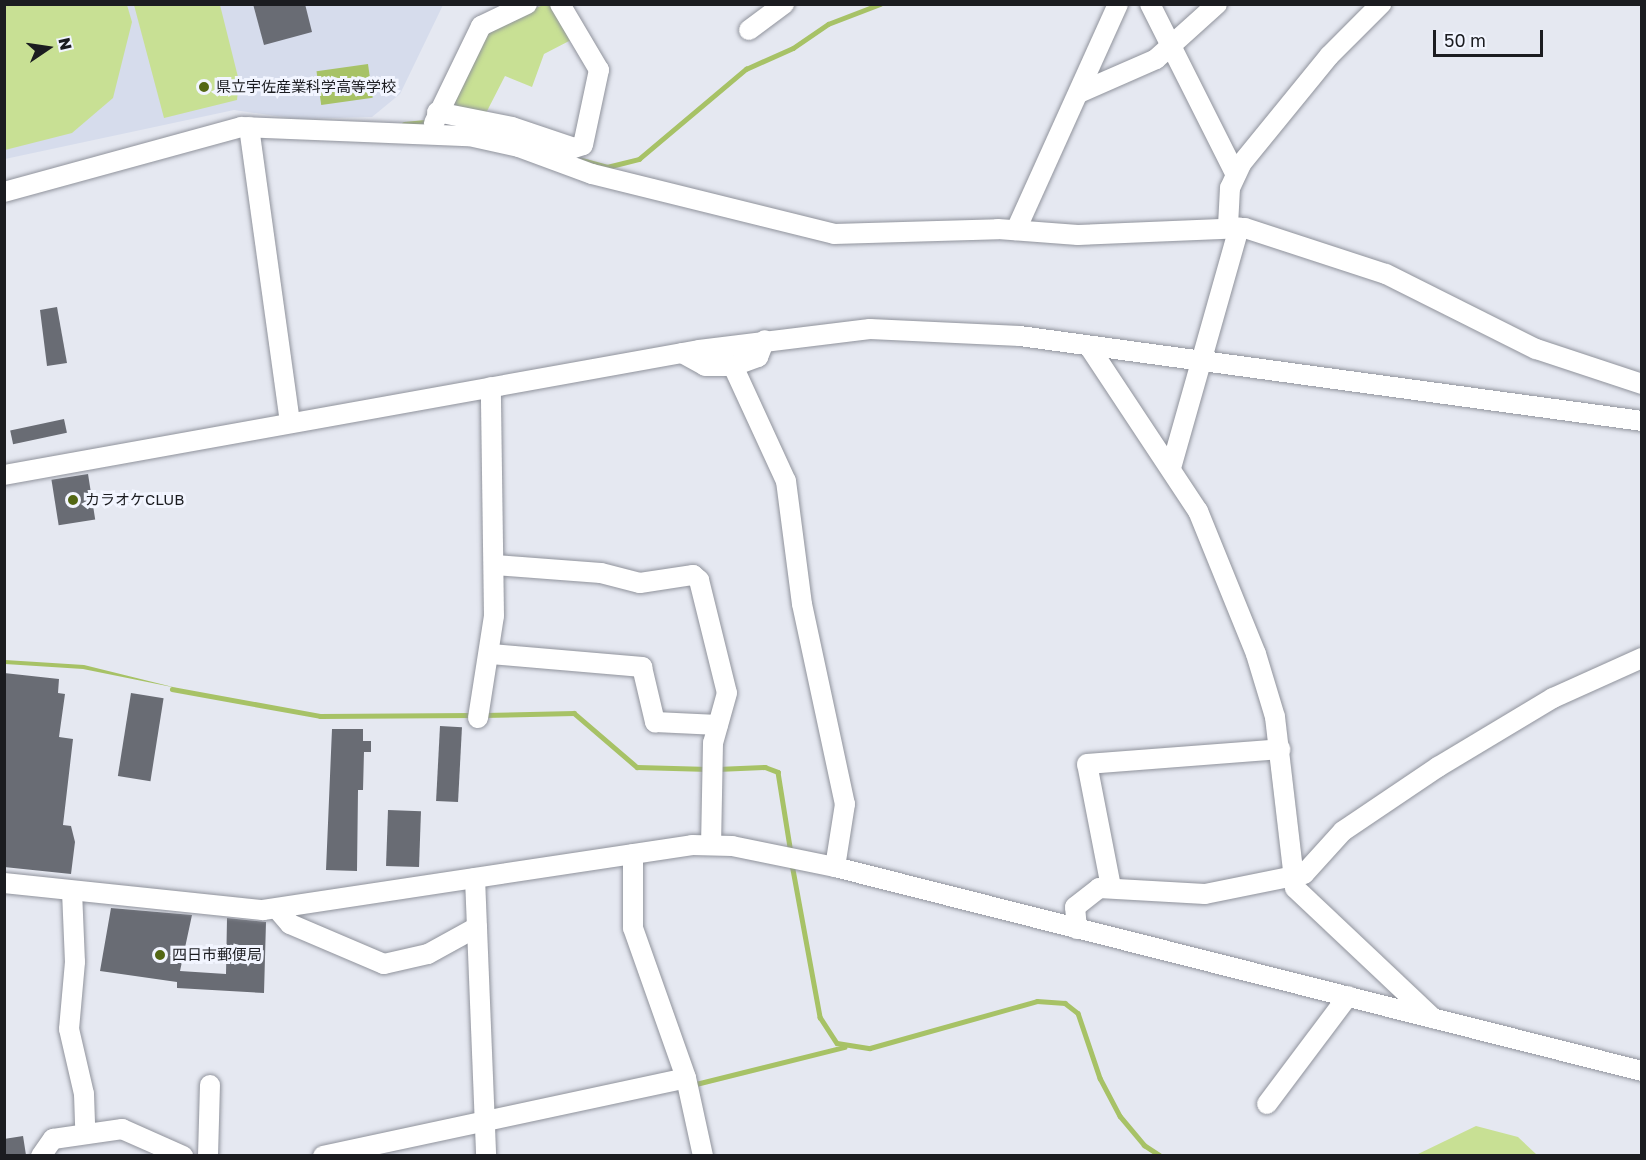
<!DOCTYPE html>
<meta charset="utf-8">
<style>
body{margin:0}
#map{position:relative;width:1646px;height:1160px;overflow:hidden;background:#e5e8f1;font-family:"Golos Text","Noto Sans JP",sans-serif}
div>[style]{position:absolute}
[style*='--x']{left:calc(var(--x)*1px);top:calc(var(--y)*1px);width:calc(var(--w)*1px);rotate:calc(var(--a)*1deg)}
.built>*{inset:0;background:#d6dcec}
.green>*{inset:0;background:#c8e094}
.water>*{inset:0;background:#a7c266;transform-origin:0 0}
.stream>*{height:4.5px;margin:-2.25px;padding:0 2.25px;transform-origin:2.25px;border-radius:2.25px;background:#a7c266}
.building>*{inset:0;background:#696c74;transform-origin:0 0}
.roads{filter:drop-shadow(0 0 2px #90939c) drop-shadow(0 0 2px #90939c)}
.minor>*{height:20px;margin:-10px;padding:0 10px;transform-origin:10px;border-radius:10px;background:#fff}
.dots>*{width:16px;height:16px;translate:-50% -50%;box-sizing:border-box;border:3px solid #f2f5ff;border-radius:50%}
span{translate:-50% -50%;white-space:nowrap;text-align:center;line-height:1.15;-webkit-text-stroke:6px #f2f5ff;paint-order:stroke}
.poi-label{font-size:15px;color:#1b1c20}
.left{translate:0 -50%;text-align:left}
.frame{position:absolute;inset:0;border:6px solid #1b1c20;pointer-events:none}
.north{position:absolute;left:18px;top:18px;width:60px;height:60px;-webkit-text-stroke:4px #f2f5ff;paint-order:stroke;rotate:77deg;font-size:16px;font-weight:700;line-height:24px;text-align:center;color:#1b1c20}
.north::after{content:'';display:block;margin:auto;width:21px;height:27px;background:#1b1c20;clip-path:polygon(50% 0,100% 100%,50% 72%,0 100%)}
.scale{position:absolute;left:1433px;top:30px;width:110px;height:27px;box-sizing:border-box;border:3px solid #1b1c20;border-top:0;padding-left:8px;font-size:18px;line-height:21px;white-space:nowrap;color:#1b1c20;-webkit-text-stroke:4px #f2f5ff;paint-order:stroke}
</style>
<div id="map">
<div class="built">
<div style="clip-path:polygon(4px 5px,443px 5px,400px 94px,372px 117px,297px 119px,234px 110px,5px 159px)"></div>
</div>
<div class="green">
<div style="clip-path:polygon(4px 5px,127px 5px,132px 22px,113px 98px,72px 133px,5px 150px)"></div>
<div style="clip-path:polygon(134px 5px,220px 5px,239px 81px,237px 100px,164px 118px)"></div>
<div style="clip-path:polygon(543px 5px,554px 5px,571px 40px,544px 54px,532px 87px,505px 76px,485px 115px,448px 107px,487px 29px)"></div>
<div style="clip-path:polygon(1476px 1126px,1518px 1137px,1537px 1155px,1416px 1155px)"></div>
</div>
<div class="water">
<div style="left:368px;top:64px;width:34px;height:52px;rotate:82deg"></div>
<div style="clip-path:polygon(5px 660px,84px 665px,177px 688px,83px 669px,5px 664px)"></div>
</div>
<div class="stream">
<div style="--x:404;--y:124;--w:24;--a:-5"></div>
<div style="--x:578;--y:159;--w:30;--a:15"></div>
<div style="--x:607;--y:167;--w:33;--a:-14"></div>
<div style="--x:639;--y:159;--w:140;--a:-40.1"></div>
<div style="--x:746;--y:69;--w:51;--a:-24.1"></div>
<div style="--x:793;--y:48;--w:42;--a:-34.4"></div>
<div style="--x:828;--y:24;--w:56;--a:-21"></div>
<div style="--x:172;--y:689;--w:150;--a:10.3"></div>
<div style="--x:320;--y:716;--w:153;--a:-0.4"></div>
<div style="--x:484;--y:715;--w:90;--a:-1.3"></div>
<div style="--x:574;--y:713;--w:83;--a:40.6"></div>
<div style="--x:637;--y:767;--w:72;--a:1.6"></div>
<div style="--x:717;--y:769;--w:48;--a:-2.4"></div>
<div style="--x:765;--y:767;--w:14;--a:21"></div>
<div style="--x:778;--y:772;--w:82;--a:80.9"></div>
<div style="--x:792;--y:864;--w:156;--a:79.6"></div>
<div style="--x:820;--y:1017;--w:31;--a:57"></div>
<div style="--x:837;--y:1043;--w:33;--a:9"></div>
<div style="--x:870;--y:1048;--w:173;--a:-15.7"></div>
<div style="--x:1037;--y:1001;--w:28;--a:4"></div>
<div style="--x:1065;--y:1003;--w:16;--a:38"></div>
<div style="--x:1078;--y:1013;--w:69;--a:71.3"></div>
<div style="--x:1100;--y:1078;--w:43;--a:62.2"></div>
<div style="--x:1120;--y:1116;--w:38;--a:50"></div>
<div style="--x:1144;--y:1145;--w:20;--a:33"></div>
<div style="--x:692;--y:1085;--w:157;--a:-14"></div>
</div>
<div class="building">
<div style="clip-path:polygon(253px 4px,305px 4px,312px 32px,264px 45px)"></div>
<div style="clip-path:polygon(57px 307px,67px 363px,47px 366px,40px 310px)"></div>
<div style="left:64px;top:419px;width:14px;height:55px;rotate:78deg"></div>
<div style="left:88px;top:474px;width:46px;height:37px;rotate:81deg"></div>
<div style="clip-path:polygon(4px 673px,59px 679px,58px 693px,65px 694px,59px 737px,73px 739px,63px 825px,71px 826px,75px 842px,71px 874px,4px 867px)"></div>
<div style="left:131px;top:693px;width:33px;height:84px;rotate:9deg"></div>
<div style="left:440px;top:726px;width:22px;height:75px;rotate:3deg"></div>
<div style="clip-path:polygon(332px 729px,363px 729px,363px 741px,371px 741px,371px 752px,364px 752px,363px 790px,358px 790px,357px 871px,326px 870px)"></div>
<div style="left:388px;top:810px;width:33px;height:56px;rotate:2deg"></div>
<div style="clip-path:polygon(111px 908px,192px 915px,180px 971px,226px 974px,227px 918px,266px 922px,264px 993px,177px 988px,177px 982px,100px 971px)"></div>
<div style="clip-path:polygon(23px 1136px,26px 1155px,4px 1155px,4px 1139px)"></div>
</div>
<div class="roads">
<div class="minor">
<div style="--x:1150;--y:4;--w:191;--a:63.3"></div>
<div style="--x:749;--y:30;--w:44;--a:-36.6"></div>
<div style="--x:1081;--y:92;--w:82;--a:-23.7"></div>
<div style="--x:1156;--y:59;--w:82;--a:-42"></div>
<div style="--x:437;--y:112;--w:76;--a:11.3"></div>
<div style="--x:512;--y:127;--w:65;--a:18.7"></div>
<div style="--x:574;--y:148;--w:9;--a:-18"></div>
<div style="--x:583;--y:145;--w:77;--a:-78"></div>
<div style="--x:599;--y:70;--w:77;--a:-120.6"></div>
<div style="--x:434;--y:123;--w:108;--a:-64.1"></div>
<div style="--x:481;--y:26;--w:51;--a:-25.6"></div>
<div style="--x:249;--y:127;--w:298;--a:82.1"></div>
<div style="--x:4;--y:192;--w:246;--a:-15.3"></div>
<div style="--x:241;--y:127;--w:228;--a:2.3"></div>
<div style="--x:469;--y:136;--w:51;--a:12.4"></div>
<div style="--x:519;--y:147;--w:78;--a:20.3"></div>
<div style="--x:592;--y:174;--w:249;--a:13.9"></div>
<div style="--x:834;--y:234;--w:164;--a:-1.7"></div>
<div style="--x:998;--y:229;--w:80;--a:4.3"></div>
<div style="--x:1078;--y:235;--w:167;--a:-2.4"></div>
<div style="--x:1245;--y:228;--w:148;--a:18.1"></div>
<div style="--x:1386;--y:274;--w:168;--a:26.6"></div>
<div style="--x:1536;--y:349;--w:112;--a:18.3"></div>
<div style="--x:1228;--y:226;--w:38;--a:-87"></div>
<div style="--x:1230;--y:188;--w:26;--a:-65"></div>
<div style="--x:1241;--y:164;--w:139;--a:-50.8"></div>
<div style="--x:1329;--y:56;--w:74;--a:-45"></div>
<div style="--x:1016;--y:230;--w:248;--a:-65.7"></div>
<div style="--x:1090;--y:348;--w:196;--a:56.5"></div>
<div style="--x:1198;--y:511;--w:154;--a:67.9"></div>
<div style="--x:1256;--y:654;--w:66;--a:73.2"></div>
<div style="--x:1275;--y:717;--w:172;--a:83.3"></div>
<div style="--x:1295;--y:888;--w:190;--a:43.3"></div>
<div style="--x:682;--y:353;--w:26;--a:29"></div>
<div style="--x:705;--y:366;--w:28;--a:0"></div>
<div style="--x:733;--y:366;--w:27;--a:-20"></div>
<div style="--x:758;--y:357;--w:18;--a:-68"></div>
<div style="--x:733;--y:366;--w:127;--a:65.3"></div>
<div style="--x:786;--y:481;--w:124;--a:82.6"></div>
<div style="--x:802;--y:604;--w:205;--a:77.9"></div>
<div style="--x:845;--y:804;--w:64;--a:99"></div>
<div style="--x:1171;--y:468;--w:250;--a:-74.2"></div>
<div style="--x:4;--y:475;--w:706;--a:-10.2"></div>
<div style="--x:699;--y:350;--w:172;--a:-7"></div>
<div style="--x:870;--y:329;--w:150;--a:2.7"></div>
<div style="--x:1020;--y:336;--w:628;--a:7.78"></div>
<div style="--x:495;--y:565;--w:106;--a:4.3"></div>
<div style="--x:601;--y:573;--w:40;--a:14.4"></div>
<div style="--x:640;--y:583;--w:54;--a:-8.6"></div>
<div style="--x:693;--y:575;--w:8;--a:40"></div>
<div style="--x:699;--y:580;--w:116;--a:76.1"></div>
<div style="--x:727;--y:693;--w:52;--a:105.6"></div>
<div style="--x:713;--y:743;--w:102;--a:91.1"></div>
<div style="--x:491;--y:654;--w:152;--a:4.9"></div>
<div style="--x:642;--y:667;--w:57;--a:76.7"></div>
<div style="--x:655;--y:722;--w:63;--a:2.7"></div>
<div style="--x:478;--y:718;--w:103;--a:-81.1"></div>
<div style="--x:494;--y:616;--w:229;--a:-90.8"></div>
<div style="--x:633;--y:854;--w:74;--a:90"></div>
<div style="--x:633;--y:928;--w:159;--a:70.5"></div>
<div style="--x:686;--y:1078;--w:80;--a:77.7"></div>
<div style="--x:475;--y:878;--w:278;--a:87.7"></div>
<div style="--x:4;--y:883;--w:260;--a:6"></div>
<div style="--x:263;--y:910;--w:434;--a:-8.6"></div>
<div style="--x:692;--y:845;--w:40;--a:1.4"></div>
<div style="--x:732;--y:846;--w:105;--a:11.5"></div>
<div style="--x:835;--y:867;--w:832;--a:14.19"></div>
<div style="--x:1111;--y:887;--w:125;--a:-101"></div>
<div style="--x:1087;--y:764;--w:194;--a:-4.4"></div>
<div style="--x:72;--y:891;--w:71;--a:87.6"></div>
<div style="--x:75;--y:962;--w:67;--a:95.1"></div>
<div style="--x:69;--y:1029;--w:67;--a:77"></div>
<div style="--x:84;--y:1094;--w:37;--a:88"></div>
<div style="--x:277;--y:909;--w:20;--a:49"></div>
<div style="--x:290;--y:924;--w:102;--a:23.1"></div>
<div style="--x:384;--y:964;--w:45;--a:-12.8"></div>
<div style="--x:428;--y:954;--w:56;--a:-28.9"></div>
<div style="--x:1077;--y:929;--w:22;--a:-95"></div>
<div style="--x:1075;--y:907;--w:31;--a:-38"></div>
<div style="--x:1099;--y:888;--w:106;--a:3.2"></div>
<div style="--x:1205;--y:894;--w:101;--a:-11.4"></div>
<div style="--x:1304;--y:874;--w:58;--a:-47.8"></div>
<div style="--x:1343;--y:831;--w:115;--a:-34"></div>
<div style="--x:1438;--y:767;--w:134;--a:-31"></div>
<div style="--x:1553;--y:698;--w:98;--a:-24.2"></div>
<div style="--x:1267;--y:1104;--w:135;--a:-53.1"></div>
<div style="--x:41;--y:1156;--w:21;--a:-55"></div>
<div style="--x:53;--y:1139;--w:70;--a:-8.2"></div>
<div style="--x:122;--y:1129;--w:67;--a:23.9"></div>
<div style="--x:208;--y:1156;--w:71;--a:-88.4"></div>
<div style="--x:323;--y:1156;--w:371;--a:-12.1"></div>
</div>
</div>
<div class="dots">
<div style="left:204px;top:87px;background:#536714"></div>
<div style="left:73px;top:500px;background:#536714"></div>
<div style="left:160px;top:955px;background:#536714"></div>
</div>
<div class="poi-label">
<span class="left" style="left:216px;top:87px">県立宇佐産業科学高等学校</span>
<span class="left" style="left:85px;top:500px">カラオケCLUB</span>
<span class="left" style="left:172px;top:955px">四日市郵便局</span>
</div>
<div class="frame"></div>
<div class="north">N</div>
<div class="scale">50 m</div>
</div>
